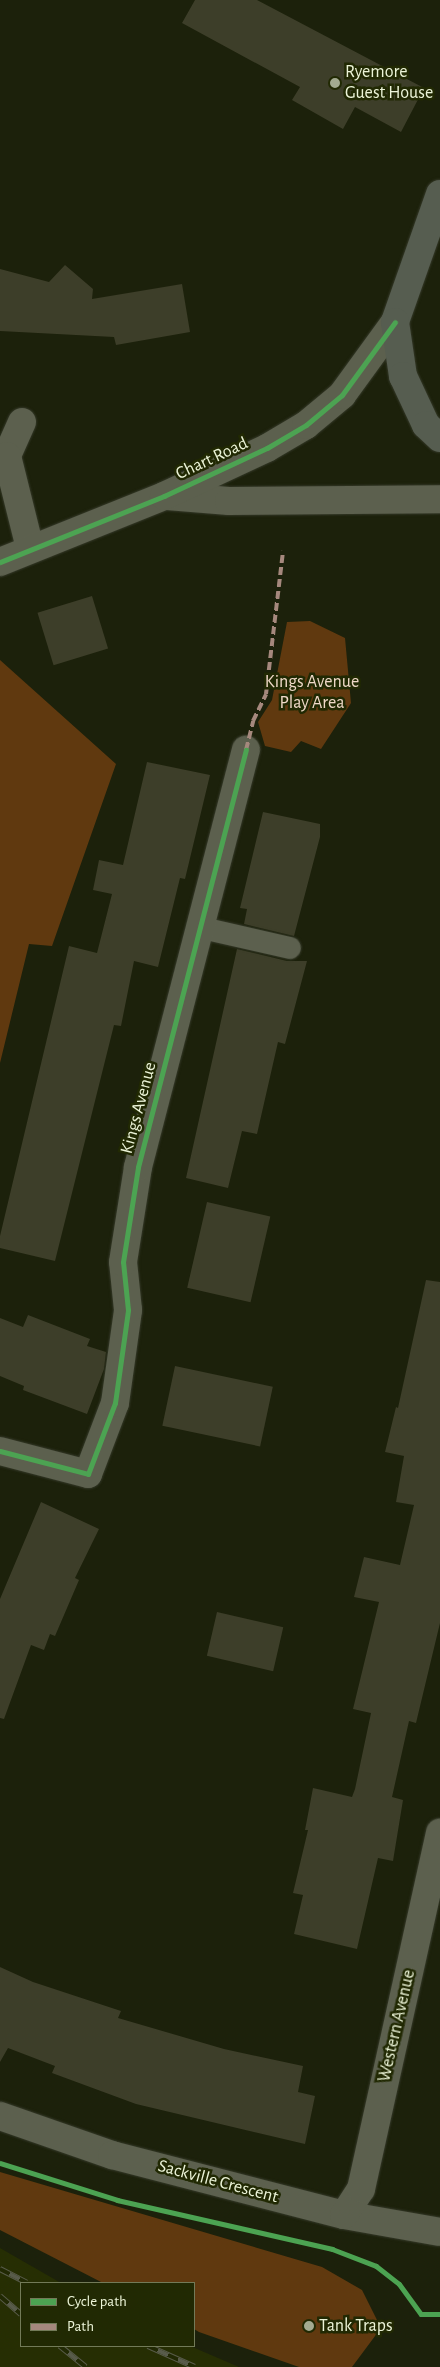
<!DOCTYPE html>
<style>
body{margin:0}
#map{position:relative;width:440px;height:2367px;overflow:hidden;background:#1c210b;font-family:"Alegreya Sans",sans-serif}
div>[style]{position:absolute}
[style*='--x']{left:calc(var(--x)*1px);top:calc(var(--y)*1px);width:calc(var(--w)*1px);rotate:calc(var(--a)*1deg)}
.built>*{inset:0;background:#262e03}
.green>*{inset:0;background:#60390f}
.building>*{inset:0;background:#3d3e29;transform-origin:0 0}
.roads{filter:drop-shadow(0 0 1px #353929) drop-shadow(0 0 1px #353929)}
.lane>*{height:22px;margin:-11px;padding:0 11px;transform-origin:11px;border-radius:11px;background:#5c604e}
.street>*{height:28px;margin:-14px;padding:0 14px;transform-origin:14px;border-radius:14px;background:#5c604e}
.secondary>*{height:28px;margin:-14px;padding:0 14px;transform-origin:14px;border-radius:14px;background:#5c604e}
.primary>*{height:28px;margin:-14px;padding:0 14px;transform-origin:14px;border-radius:14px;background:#565d50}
.rail>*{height:5.5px;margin-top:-2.75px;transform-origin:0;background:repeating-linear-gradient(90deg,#212903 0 11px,#585b4a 0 22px);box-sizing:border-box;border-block:1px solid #585b4a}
.quiet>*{height:4px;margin-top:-2px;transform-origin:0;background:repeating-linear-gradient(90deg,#a5887d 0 8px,transparent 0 12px)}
.cycleway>*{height:5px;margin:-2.5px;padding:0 2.5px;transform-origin:2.5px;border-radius:2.5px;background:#4ca352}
.dots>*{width:14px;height:14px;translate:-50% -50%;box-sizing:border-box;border:2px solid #212903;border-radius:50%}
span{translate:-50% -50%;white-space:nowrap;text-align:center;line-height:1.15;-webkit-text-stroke:5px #212903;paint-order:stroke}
.poi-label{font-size:18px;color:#ecf4d8}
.left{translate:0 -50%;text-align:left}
.street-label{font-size:18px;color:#ecf4d8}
.park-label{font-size:18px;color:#f0d9c8}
.legend{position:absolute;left:20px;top:2282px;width:175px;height:65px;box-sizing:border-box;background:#212903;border:1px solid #727a58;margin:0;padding:6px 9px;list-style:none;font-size:15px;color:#ecf4d8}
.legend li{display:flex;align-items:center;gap:10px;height:25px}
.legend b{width:25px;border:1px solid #727a58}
</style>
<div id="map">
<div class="built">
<div style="clip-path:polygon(0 2248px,61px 2283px,21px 2283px,21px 2346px,190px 2346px,239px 2367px,0 2367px)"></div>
</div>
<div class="green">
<div style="clip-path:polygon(310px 621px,345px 638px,351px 703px,321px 749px,301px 741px,291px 752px,265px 746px,258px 722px,272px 700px,287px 622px)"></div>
<div style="clip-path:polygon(0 660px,116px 764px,52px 946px,29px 944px,0 1063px)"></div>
<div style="clip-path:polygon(0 2172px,322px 2267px,362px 2290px,381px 2328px,352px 2367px,299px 2367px,199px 2332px,194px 2329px,194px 2283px,103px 2283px,0 2230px)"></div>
</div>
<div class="building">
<div style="clip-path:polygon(195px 0,257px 0,424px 88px,401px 132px,355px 107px,343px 129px,292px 100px,300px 87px,182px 23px)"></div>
<div style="clip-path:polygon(65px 265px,93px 289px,92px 299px,182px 284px,190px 332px,116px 345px,114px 337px,0 331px,0 269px,49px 282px)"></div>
<div style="left:92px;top:596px;width:55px;height:57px;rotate:73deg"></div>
<div style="clip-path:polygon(147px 762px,210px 775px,185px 879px,180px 878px,158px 967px,134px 961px,121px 1026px,114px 1025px,55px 1261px,0 1248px,0 1236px,69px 946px,97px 953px,112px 894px,93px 890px,99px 860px,123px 865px)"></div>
<div style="clip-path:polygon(263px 812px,320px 824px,320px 837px,294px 936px,244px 924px,247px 909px,240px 908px)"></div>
<div style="clip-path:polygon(237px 949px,287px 961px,307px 961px,285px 1044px,278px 1042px,257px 1134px,242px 1131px,228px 1188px,186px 1178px)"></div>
<div style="left:207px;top:1202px;width:65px;height:88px;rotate:13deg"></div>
<div style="clip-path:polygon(426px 1280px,440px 1282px,440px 1623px,416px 1723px,409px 1721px,392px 1797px,403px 1800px,393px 1861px,378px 1858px,357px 1949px,294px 1934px,303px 1895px,293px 1893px,308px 1830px,305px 1830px,313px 1788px,352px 1797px,355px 1789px,371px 1713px,353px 1709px,379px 1602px,354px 1597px,364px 1557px,400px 1565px,414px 1505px,396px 1502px,404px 1456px,385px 1452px,396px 1407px,398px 1408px)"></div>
<div style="clip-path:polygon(28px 1315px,90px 1339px,87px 1346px,106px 1352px,104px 1369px,87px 1414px,23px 1390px,24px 1386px,0 1376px,0 1318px,23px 1327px)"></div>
<div style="left:175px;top:1366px;width:100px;height:61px;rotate:12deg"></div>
<div style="clip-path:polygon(41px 1502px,99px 1529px,75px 1578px,79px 1580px,55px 1636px,50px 1634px,44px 1650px,31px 1645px,4px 1719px,0 1718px,0 1599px)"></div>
<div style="left:217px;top:1612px;width:68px;height:45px;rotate:13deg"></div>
<div style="clip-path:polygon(0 1967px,33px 1982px,121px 2011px,118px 2018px,224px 2049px,303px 2066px,298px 2092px,315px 2096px,305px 2144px,136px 2104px,52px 2073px,55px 2066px,8px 2048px,0 2062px)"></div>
</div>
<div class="roads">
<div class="lane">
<div style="--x:202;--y:928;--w:90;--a:12.8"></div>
</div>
<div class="street">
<div style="--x:22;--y:422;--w:37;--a:114"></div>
<div style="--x:7;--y:456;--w:95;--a:76"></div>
<div style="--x:0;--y:1451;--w:91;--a:14.6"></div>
<div style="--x:88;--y:1474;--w:76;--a:-69.2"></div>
<div style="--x:115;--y:1403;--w:94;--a:-82"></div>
<div style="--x:128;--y:1310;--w:48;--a:-95.9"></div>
<div style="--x:123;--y:1262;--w:96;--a:-81"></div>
<div style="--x:138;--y:1167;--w:431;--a:-75.5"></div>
<div style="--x:0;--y:2116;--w:119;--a:19.2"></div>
<div style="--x:112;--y:2155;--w:240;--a:14.5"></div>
<div style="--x:344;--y:2215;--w:97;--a:10"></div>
<div style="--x:344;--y:2215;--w:31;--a:-57"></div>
<div style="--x:361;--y:2189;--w:365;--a:-77.5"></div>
</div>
<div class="secondary">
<div style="--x:167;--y:496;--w:62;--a:4.6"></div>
<div style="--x:229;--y:501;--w:211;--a:-0.5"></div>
<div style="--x:0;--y:562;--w:177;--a:-21.9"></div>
<div style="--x:164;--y:496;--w:114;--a:-25"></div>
<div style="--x:267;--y:448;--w:45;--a:-30.5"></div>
<div style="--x:306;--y:425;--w:47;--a:-39.8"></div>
<div style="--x:342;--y:395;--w:90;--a:-54"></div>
</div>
<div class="primary">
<div style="--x:440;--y:194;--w:136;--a:109.4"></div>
<div style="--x:395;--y:322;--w:55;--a:81.6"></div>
<div style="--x:403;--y:376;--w:54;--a:64.9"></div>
<div style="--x:426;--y:425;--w:19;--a:43"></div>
</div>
</div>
<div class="rail">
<div style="--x:0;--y:2269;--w:30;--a:27"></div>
<div style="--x:0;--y:2296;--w:28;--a:41"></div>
<div style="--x:60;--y:2346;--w:33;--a:39"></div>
<div style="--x:148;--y:2346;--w:51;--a:24.1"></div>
</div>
<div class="quiet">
<div style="--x:246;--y:750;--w:30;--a:-76"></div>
<div style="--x:253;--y:721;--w:30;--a:-64"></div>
<div style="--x:266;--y:694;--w:144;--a:-83.2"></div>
</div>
<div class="cycleway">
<div style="--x:0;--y:562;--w:177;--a:-21.9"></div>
<div style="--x:164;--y:496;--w:114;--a:-25"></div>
<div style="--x:267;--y:448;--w:45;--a:-30.5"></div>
<div style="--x:306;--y:425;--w:47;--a:-39.8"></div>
<div style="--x:342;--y:395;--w:90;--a:-54"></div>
<div style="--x:0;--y:1451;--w:91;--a:14.6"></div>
<div style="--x:88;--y:1474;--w:76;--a:-69.2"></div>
<div style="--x:115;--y:1403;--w:94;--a:-82"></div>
<div style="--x:128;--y:1310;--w:48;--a:-95.9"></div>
<div style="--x:123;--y:1262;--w:96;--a:-81"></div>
<div style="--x:138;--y:1167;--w:431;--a:-75.5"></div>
<div style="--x:0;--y:2163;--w:123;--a:17.5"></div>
<div style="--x:117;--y:2200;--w:221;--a:12.8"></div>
<div style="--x:332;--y:2249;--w:47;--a:21.1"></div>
<div style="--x:376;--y:2266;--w:29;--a:38"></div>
<div style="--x:399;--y:2284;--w:37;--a:54"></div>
<div style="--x:421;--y:2314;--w:19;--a:0"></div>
</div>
<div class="dots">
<div style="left:335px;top:83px;background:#a3aa90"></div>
<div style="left:309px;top:2326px;background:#a3aa90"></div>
</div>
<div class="poi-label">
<span class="left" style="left:345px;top:83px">Ryemore<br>Guest House</span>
<span class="left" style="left:319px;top:2326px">Tank Traps</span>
</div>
<div class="street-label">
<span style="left:212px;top:459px;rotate:-25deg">Chart Road</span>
<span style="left:139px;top:1108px;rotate:-75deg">Kings Avenue</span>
<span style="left:397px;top:2026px;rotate:-77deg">Western Avenue</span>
<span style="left:218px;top:2182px;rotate:15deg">Sackville Crescent</span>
</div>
<div class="park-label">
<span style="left:312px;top:693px">Kings Avenue<br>Play Area</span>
</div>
<ul class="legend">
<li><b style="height:6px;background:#4ca352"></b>Cycle path</li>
<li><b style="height:6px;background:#a5887d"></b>Path</li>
</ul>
</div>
